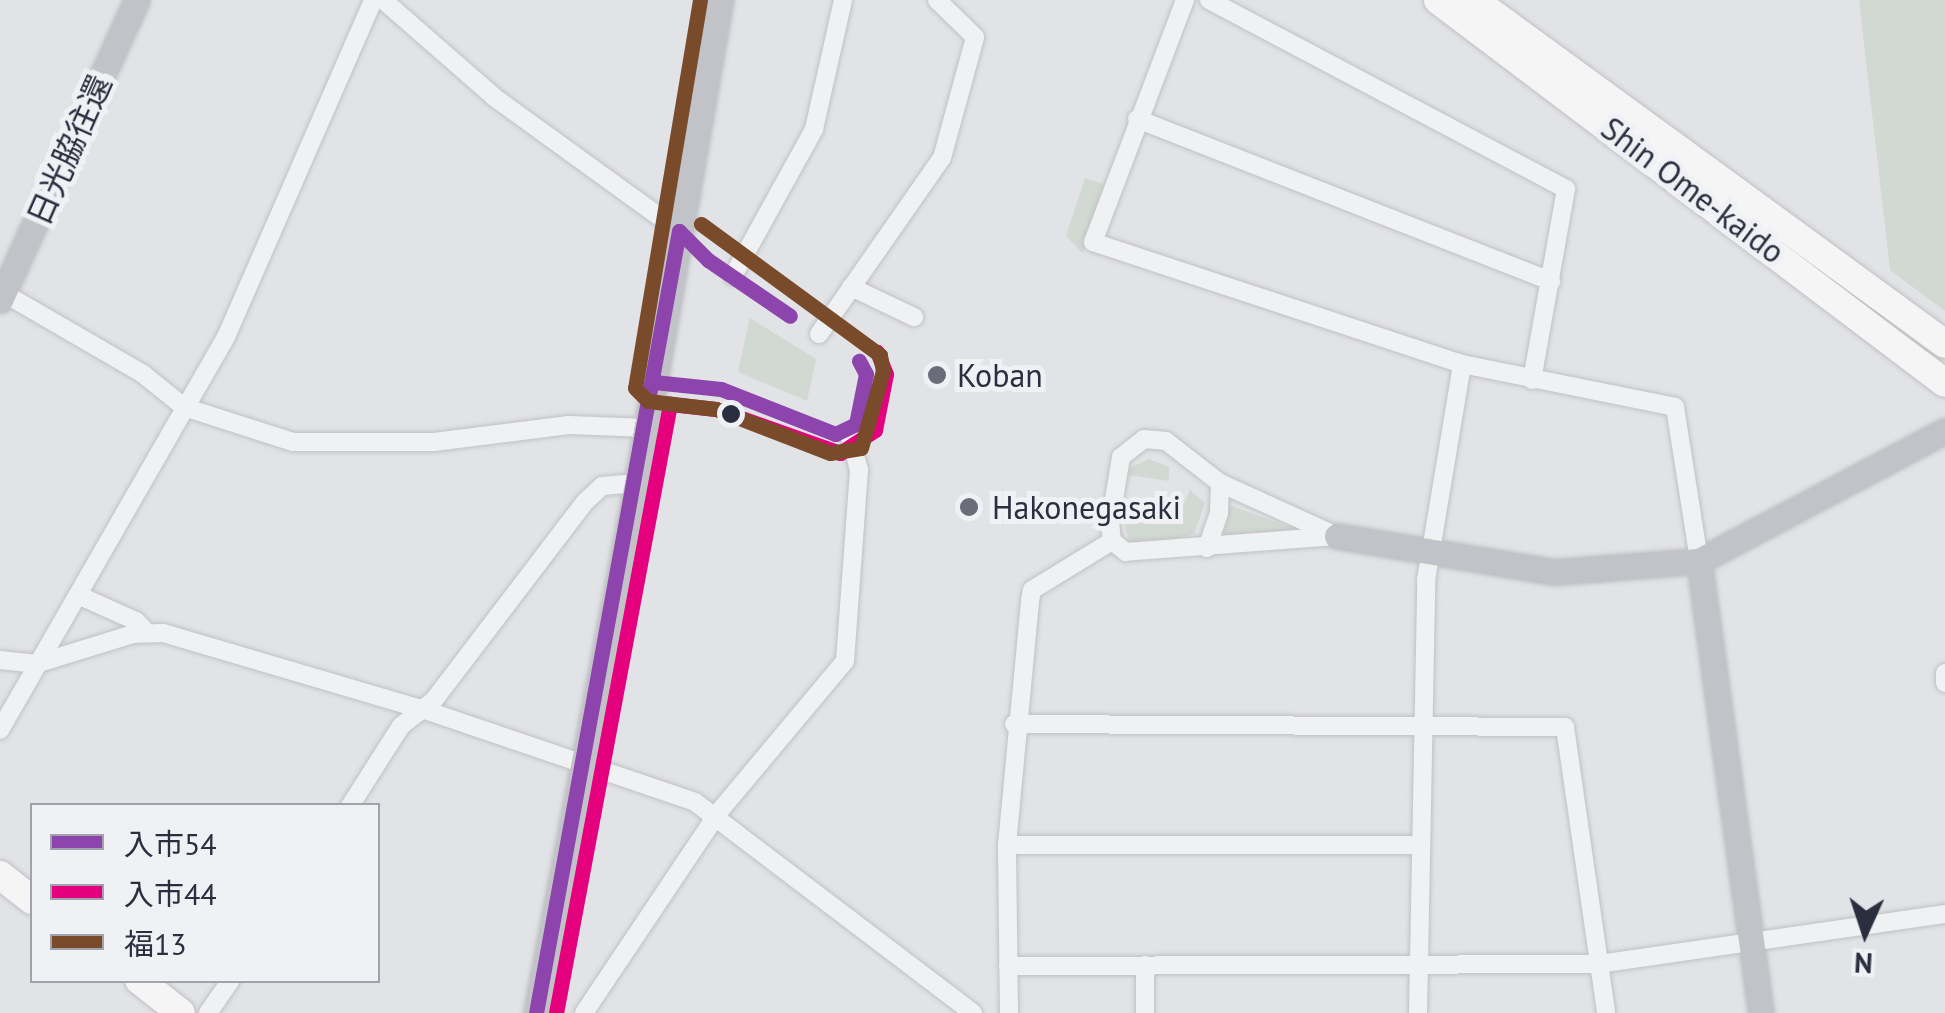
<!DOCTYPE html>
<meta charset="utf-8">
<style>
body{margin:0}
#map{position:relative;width:1945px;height:1013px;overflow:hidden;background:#e2e3e6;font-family:"PT Sans","Noto Sans JP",sans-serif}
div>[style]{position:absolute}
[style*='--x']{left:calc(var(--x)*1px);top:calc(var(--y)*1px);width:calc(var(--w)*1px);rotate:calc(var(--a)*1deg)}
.green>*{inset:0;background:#d1d9d2}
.roads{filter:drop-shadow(0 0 2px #c0c1c4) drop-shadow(0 0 2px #c0c1c4)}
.street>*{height:18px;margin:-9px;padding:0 9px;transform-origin:9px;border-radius:9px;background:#f0f1f3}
.secondary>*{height:25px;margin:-12.5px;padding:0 12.5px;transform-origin:12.5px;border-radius:12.5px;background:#c2c3c8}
.primary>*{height:28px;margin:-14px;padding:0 14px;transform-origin:14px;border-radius:14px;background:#f5f5f6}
.bus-1>*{height:15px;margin:-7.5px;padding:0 7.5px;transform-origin:7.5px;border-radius:7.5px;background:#8e44ad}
.bus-2>*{height:15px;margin:-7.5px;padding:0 7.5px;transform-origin:7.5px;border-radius:7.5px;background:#e5007d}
.bus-3>*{height:15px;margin:-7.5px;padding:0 7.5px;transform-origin:7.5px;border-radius:7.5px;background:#7a4b2a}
.dots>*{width:28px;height:28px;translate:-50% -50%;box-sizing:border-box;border:5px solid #eff1f5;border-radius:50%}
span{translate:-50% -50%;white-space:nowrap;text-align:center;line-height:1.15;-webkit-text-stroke:10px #eff1f5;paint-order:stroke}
.street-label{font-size:32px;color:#2a2e3e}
.poi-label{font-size:32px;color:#2a2e3e}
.left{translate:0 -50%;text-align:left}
.legend{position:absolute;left:30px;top:803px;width:350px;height:180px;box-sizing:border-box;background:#eff1f5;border:2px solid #a0a3ac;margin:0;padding:12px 18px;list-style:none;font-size:30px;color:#2a2e3e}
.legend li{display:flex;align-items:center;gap:20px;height:50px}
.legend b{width:50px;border:2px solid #a0a3ac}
.north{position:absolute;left:1815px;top:883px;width:100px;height:100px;-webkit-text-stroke:8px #eff1f5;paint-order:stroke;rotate:183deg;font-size:28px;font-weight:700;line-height:40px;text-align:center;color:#2a2e3e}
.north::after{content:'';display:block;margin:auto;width:35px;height:45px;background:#2a2e3e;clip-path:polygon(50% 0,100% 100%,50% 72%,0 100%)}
</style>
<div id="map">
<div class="green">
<div style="clip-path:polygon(1859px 0,1945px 0,1945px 311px,1890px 270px)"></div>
<div style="clip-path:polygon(1085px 178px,1103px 184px,1083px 254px,1066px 236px)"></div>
<div style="clip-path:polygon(750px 318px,816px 359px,807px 401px,738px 372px)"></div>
<div style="clip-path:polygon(1149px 459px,1169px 467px,1169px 481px,1129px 475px,1131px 467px)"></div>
<div style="clip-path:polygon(1190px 490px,1205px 503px,1194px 534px,1150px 545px,1130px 543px,1122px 516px,1176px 522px)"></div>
<div style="clip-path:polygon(1229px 505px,1295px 529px,1295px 532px,1224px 535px)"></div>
</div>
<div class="roads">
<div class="street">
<div style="--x:383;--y:0;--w:147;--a:41.1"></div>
<div style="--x:494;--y:97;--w:228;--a:35.9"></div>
<div style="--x:1185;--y:0;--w:259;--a:110.8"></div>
<div style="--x:1093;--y:242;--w:389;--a:18.3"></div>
<div style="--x:1462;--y:364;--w:217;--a:11.4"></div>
<div style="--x:1675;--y:407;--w:156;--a:81.1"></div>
<div style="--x:1209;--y:0;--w:404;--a:27.9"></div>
<div style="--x:1566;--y:189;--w:194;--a:100.1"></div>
<div style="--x:1137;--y:119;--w:445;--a:21.4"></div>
<div style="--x:733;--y:276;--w:168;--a:-61.1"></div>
<div style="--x:814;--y:129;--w:132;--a:-77.3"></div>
<div style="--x:851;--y:287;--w:70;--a:25.5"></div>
<div style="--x:0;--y:291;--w:165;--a:30.1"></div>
<div style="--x:143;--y:374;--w:53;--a:38.8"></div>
<div style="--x:184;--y:407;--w:114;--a:17.8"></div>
<div style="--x:293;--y:442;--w:141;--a:0"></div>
<div style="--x:434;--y:442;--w:136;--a:-7.2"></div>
<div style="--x:569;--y:425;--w:78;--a:2.2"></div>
<div style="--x:819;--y:334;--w:215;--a:-55.1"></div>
<div style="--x:942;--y:158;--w:125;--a:-74.7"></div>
<div style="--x:975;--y:37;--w:53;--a:-135.8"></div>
<div style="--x:1144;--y:439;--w:22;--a:5"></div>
<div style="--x:1166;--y:441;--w:68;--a:37.9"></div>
<div style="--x:1220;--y:483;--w:128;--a:24.4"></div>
<div style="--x:1337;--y:536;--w:212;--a:175.7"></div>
<div style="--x:1126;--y:552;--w:18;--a:-142"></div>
<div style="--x:1112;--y:541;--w:18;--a:-96"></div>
<div style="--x:1110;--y:523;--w:67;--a:-80.5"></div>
<div style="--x:1121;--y:457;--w:29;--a:-38"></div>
<div style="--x:1207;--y:548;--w:37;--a:-71"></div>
<div style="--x:1219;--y:513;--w:30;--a:-88"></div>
<div style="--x:80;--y:596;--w:61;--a:24.1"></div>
<div style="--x:136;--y:621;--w:16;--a:47"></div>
<div style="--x:0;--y:660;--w:36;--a:6"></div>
<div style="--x:36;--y:664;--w:102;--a:-17.2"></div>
<div style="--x:133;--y:634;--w:30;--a:-2"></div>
<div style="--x:163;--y:633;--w:270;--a:16.4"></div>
<div style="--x:422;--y:709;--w:288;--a:18.8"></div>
<div style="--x:695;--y:802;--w:349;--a:37.2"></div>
<div style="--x:1945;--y:673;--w:10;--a:90"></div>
<div style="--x:1014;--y:724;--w:551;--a:0.31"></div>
<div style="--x:1565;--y:727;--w:289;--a:81.8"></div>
<div style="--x:0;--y:730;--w:453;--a:-60.1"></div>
<div style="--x:226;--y:337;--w:368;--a:-66.4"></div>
<div style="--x:350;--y:806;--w:95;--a:-57.5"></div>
<div style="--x:401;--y:726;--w:42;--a:-38.2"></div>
<div style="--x:434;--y:700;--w:249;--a:-52.7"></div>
<div style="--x:585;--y:502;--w:23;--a:-43"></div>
<div style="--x:602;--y:486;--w:35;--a:-5"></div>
<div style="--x:1007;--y:845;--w:414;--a:0"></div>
<div style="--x:1145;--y:965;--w:48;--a:90"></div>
<div style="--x:1008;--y:966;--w:590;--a:-0.19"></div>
<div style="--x:1598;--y:964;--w:351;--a:-8.2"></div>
<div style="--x:208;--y:1013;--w:40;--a:-55.1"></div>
<div style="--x:584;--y:1013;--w:239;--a:-56.2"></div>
<div style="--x:717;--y:814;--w:199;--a:-50.1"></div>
<div style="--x:845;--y:661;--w:192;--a:-85.8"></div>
<div style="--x:859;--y:470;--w:39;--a:-105"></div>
<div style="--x:1009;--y:1013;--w:168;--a:-90.7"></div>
<div style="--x:1007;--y:845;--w:245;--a:-84.6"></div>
<div style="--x:1030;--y:601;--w:11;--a:-80"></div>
<div style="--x:1032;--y:590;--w:94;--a:-31.5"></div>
<div style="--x:1418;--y:1013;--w:433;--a:-88.9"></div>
<div style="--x:1426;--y:580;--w:219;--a:-80.5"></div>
</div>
<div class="secondary">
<div style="--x:0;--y:300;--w:330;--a:-65.5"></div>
<div style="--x:1337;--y:536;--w:221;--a:9.4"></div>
<div style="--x:1555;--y:572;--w:144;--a:-4.4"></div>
<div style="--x:1699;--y:561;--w:278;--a:-27.9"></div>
<div style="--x:1699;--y:561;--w:456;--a:82.2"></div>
<div style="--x:536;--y:1013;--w:540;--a:-79.21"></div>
<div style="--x:637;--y:483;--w:490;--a:-80.2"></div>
</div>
<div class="primary">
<div style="--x:1438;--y:0;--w:635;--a:37.07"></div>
<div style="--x:1474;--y:0;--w:583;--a:36.14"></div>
<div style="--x:0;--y:875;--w:41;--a:38"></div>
<div style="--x:139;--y:980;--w:53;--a:38.2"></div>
</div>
</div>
<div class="bus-1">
<div style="--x:679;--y:231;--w:41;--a:45"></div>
<div style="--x:708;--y:260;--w:99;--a:34.3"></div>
<div style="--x:654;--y:382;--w:67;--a:6"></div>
<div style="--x:721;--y:389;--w:123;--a:21.5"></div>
<div style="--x:835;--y:434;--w:23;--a:-25"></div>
<div style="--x:856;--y:424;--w:51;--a:-78.7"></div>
<div style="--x:866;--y:374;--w:15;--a:-118"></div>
<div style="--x:536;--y:1013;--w:795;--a:-79.64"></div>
</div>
<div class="bus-2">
<div style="--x:556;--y:1013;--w:620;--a:-79.4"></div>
<div style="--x:670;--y:404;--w:46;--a:6.2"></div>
<div style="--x:716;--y:409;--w:132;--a:19.5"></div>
<div style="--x:840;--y:453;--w:42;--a:-33.3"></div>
<div style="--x:875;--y:430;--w:57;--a:-78.9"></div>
<div style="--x:886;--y:374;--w:24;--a:-112"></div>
</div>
<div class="bus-3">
<div style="--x:700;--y:0;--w:393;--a:99.5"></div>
<div style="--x:635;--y:388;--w:18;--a:45"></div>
<div style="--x:648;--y:401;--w:68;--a:6.7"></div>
<div style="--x:716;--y:409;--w:122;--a:21.1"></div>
<div style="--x:830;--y:453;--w:31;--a:-9"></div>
<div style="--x:861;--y:448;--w:80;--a:-74.1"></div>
<div style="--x:883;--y:371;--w:16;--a:-101"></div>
<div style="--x:880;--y:355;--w:222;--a:-143.8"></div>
</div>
<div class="dots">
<div style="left:937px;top:375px;background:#6a6d79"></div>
<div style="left:731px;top:414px;background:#2a2e3e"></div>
<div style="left:969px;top:507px;background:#6a6d79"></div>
</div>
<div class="street-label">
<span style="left:69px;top:150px;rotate:-66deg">日光脇往還</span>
<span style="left:1693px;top:190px;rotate:37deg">Shin Ome-kaido</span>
</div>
<div class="poi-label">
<span class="left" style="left:957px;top:375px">Koban</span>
<span class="left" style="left:992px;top:507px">Hakonegasaki</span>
</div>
<ul class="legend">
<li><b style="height:12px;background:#8e44ad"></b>入市54</li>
<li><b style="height:12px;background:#e5007d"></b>入市44</li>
<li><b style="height:12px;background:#7a4b2a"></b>福13</li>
</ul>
<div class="north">N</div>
</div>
